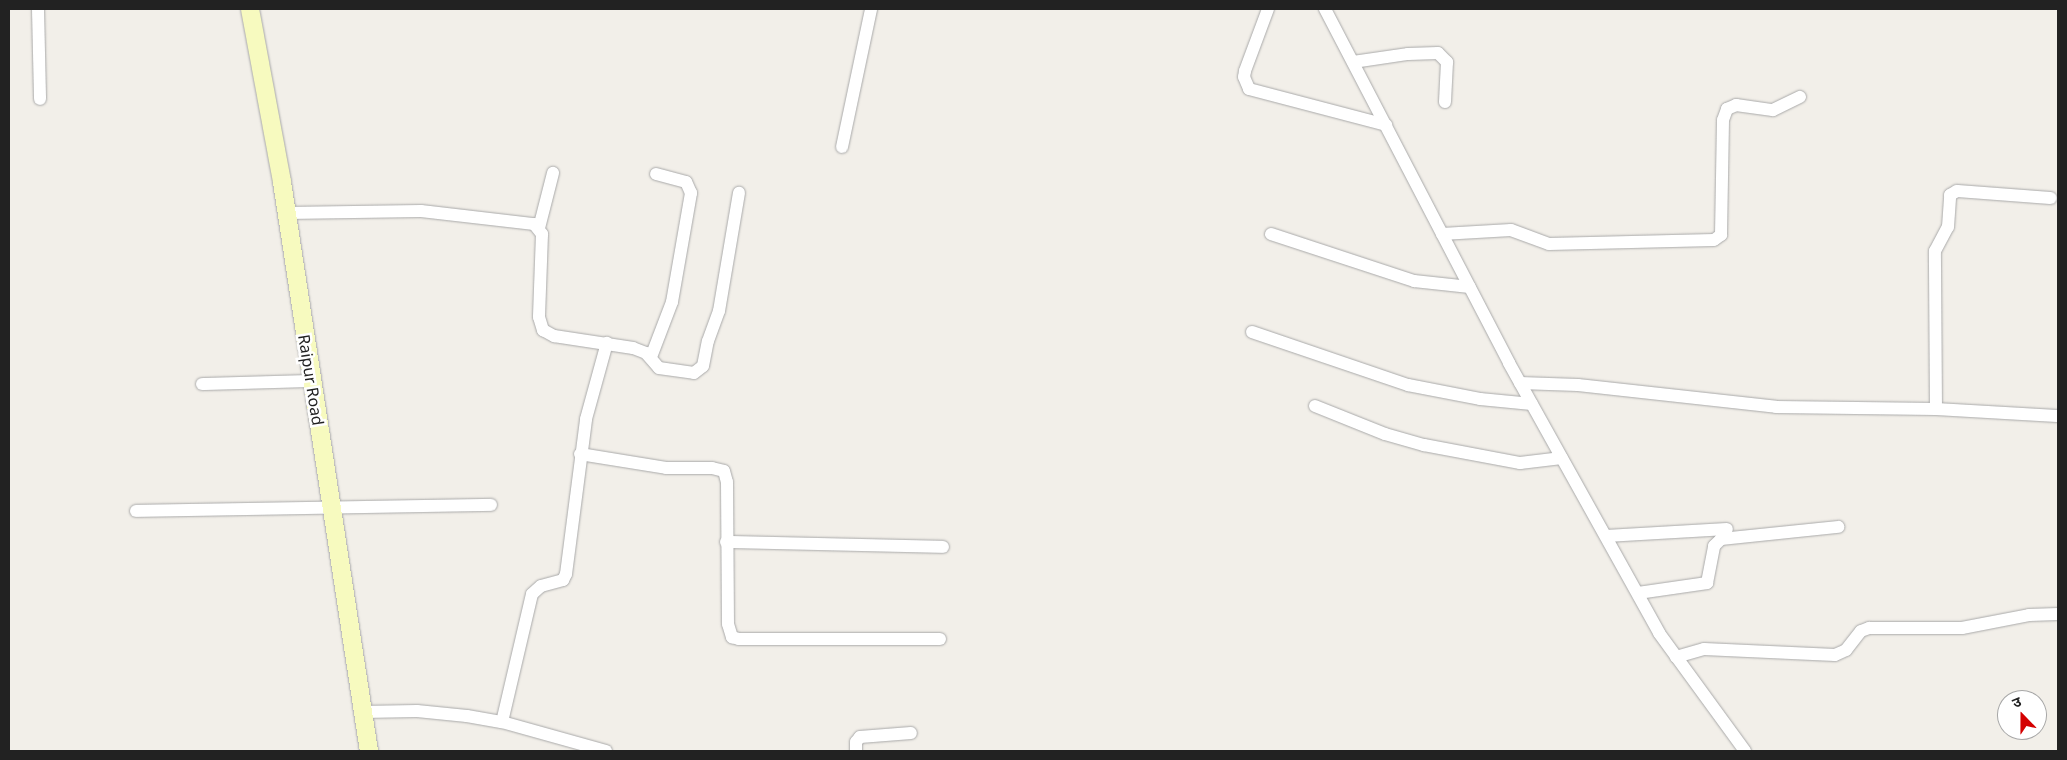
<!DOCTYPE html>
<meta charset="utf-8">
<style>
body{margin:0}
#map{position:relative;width:2067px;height:760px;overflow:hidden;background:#f2efe9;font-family:"Noto Sans","Noto Sans Devanagari",sans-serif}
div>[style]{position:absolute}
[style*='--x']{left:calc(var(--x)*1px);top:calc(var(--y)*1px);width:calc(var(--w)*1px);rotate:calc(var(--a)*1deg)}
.roads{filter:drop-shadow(0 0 1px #a9a9a9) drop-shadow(0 0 1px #a9a9a9)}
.minor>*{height:12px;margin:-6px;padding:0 6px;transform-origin:6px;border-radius:6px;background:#fff}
.secondary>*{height:18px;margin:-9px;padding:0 9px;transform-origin:9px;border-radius:9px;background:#f7fabf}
span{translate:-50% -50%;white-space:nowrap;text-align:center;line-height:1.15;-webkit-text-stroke:5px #fff;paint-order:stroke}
.street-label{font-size:16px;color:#222}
.frame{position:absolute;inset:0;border:10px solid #222;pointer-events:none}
.north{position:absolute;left:1997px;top:690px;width:50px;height:50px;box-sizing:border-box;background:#fff;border:1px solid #a7a7a7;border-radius:50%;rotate:338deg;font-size:14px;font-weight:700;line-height:20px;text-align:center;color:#222}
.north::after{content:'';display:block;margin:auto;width:18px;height:22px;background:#d40000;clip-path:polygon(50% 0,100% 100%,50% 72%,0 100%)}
</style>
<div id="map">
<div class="roads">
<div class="minor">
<div style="--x:38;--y:9;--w:90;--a:88.7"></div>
<div style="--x:1268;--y:9;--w:66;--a:110.4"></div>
<div style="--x:1245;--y:71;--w:6;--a:99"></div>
<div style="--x:1244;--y:77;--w:13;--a:67"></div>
<div style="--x:1249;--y:89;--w:142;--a:14.7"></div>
<div style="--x:1325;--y:9;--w:399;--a:62.5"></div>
<div style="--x:1509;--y:363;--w:309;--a:60.9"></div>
<div style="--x:1659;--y:633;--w:146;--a:53.9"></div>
<div style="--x:1353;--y:62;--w:56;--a:-8.3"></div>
<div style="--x:1408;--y:54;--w:30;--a:-2"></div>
<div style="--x:1438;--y:53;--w:13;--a:45"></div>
<div style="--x:1447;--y:62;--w:40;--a:92.9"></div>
<div style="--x:842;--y:147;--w:141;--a:-78.1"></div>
<div style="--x:287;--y:213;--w:134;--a:-0.9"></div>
<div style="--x:421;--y:211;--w:114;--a:6.6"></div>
<div style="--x:534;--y:224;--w:13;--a:51"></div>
<div style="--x:542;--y:234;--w:83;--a:92.1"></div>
<div style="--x:539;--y:317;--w:14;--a:73"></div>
<div style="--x:543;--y:330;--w:13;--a:29"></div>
<div style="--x:554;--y:336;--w:80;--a:8.6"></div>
<div style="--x:633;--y:348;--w:14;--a:21"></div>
<div style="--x:646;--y:353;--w:20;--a:49"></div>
<div style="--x:659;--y:368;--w:35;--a:8"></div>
<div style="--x:694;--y:373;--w:11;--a:-38"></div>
<div style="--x:703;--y:366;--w:25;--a:-79"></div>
<div style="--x:708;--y:341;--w:32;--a:-70"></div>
<div style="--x:719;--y:311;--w:120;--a:-80.4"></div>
<div style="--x:539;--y:228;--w:57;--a:-75.7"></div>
<div style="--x:1271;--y:234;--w:151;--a:18.2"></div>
<div style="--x:1414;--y:281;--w:56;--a:6.1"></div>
<div style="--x:1442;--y:234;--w:69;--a:-3.3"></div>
<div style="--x:1511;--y:230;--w:40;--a:20.2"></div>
<div style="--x:1549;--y:244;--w:165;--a:-1.4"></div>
<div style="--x:1714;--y:240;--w:9;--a:-36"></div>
<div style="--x:1721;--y:235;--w:115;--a:-89"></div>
<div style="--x:1723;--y:120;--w:12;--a:-70"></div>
<div style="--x:1727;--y:109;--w:10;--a:-24"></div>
<div style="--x:1736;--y:105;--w:37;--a:8"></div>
<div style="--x:1773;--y:110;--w:30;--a:-26"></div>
<div style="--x:1252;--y:332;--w:165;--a:18.8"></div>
<div style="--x:1408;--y:385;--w:73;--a:11"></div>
<div style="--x:1480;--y:399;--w:52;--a:5.5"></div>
<div style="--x:651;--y:357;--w:59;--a:-69.1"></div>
<div style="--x:672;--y:302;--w:111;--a:-80.1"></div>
<div style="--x:691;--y:193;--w:12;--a:-114"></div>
<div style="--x:686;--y:182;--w:31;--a:-165"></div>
<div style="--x:1520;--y:383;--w:58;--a:2"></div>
<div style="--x:1578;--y:385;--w:199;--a:6.3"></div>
<div style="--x:1776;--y:407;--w:160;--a:0.7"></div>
<div style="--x:1936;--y:409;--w:121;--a:3.3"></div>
<div style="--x:202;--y:384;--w:110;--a:-1.6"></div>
<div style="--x:1315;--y:406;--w:75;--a:21.8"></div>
<div style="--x:1385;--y:434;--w:41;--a:15.8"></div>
<div style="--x:1424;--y:445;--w:98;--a:10.6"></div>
<div style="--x:1520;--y:463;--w:42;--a:-6.8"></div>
<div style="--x:1936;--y:409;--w:158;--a:-90.4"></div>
<div style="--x:1935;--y:251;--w:27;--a:-62"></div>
<div style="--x:1948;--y:227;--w:32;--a:-86"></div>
<div style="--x:1950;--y:195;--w:8;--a:-30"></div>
<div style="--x:1957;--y:191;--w:94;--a:4.3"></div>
<div style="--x:580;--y:454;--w:87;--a:9.2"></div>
<div style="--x:666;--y:468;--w:46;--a:0"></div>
<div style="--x:712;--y:468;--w:12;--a:14"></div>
<div style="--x:724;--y:471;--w:11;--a:75"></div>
<div style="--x:727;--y:482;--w:142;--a:89.6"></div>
<div style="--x:728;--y:624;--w:14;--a:73"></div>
<div style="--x:732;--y:637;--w:7;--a:16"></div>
<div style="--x:739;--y:639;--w:201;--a:0"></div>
<div style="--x:136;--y:511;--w:355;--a:-1"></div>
<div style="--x:1606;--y:536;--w:121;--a:-3.3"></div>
<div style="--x:726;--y:542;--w:217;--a:1.3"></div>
<div style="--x:1638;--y:593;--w:70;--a:-8.2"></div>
<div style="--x:1707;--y:583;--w:38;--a:-79"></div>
<div style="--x:1714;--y:546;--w:10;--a:-45"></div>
<div style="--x:1721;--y:539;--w:118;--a:-5.9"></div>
<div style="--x:1676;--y:657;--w:29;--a:-16"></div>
<div style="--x:1704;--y:649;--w:131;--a:2.6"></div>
<div style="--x:1835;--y:655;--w:12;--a:-24"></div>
<div style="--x:1846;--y:650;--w:24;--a:-52"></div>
<div style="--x:1861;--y:631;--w:9;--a:-21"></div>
<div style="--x:1869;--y:628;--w:93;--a:0"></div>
<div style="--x:1962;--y:628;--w:68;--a:-11"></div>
<div style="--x:2029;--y:615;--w:29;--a:-2"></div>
<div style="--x:362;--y:712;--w:55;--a:-1"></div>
<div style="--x:417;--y:711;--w:50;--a:5.7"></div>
<div style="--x:467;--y:716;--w:36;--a:10"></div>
<div style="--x:502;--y:722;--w:108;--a:15.6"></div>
<div style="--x:502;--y:722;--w:131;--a:-76.8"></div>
<div style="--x:532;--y:594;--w:12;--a:-42"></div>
<div style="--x:541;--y:586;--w:23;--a:-15"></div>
<div style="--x:563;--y:580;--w:7;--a:-63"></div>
<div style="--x:566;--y:574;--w:156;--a:-82.6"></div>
<div style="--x:586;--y:419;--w:79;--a:-74.6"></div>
<div style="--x:856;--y:751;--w:9;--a:-90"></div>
<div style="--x:856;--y:742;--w:6;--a:-51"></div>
<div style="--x:860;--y:737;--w:51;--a:-4.5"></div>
</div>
<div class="secondary">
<div style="--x:250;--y:9;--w:176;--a:79.5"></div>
<div style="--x:282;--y:182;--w:576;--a:81.31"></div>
</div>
</div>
<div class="street-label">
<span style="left:311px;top:380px;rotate:81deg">Raipur Road</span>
</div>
<div class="frame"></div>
<div class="north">उ</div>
</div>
